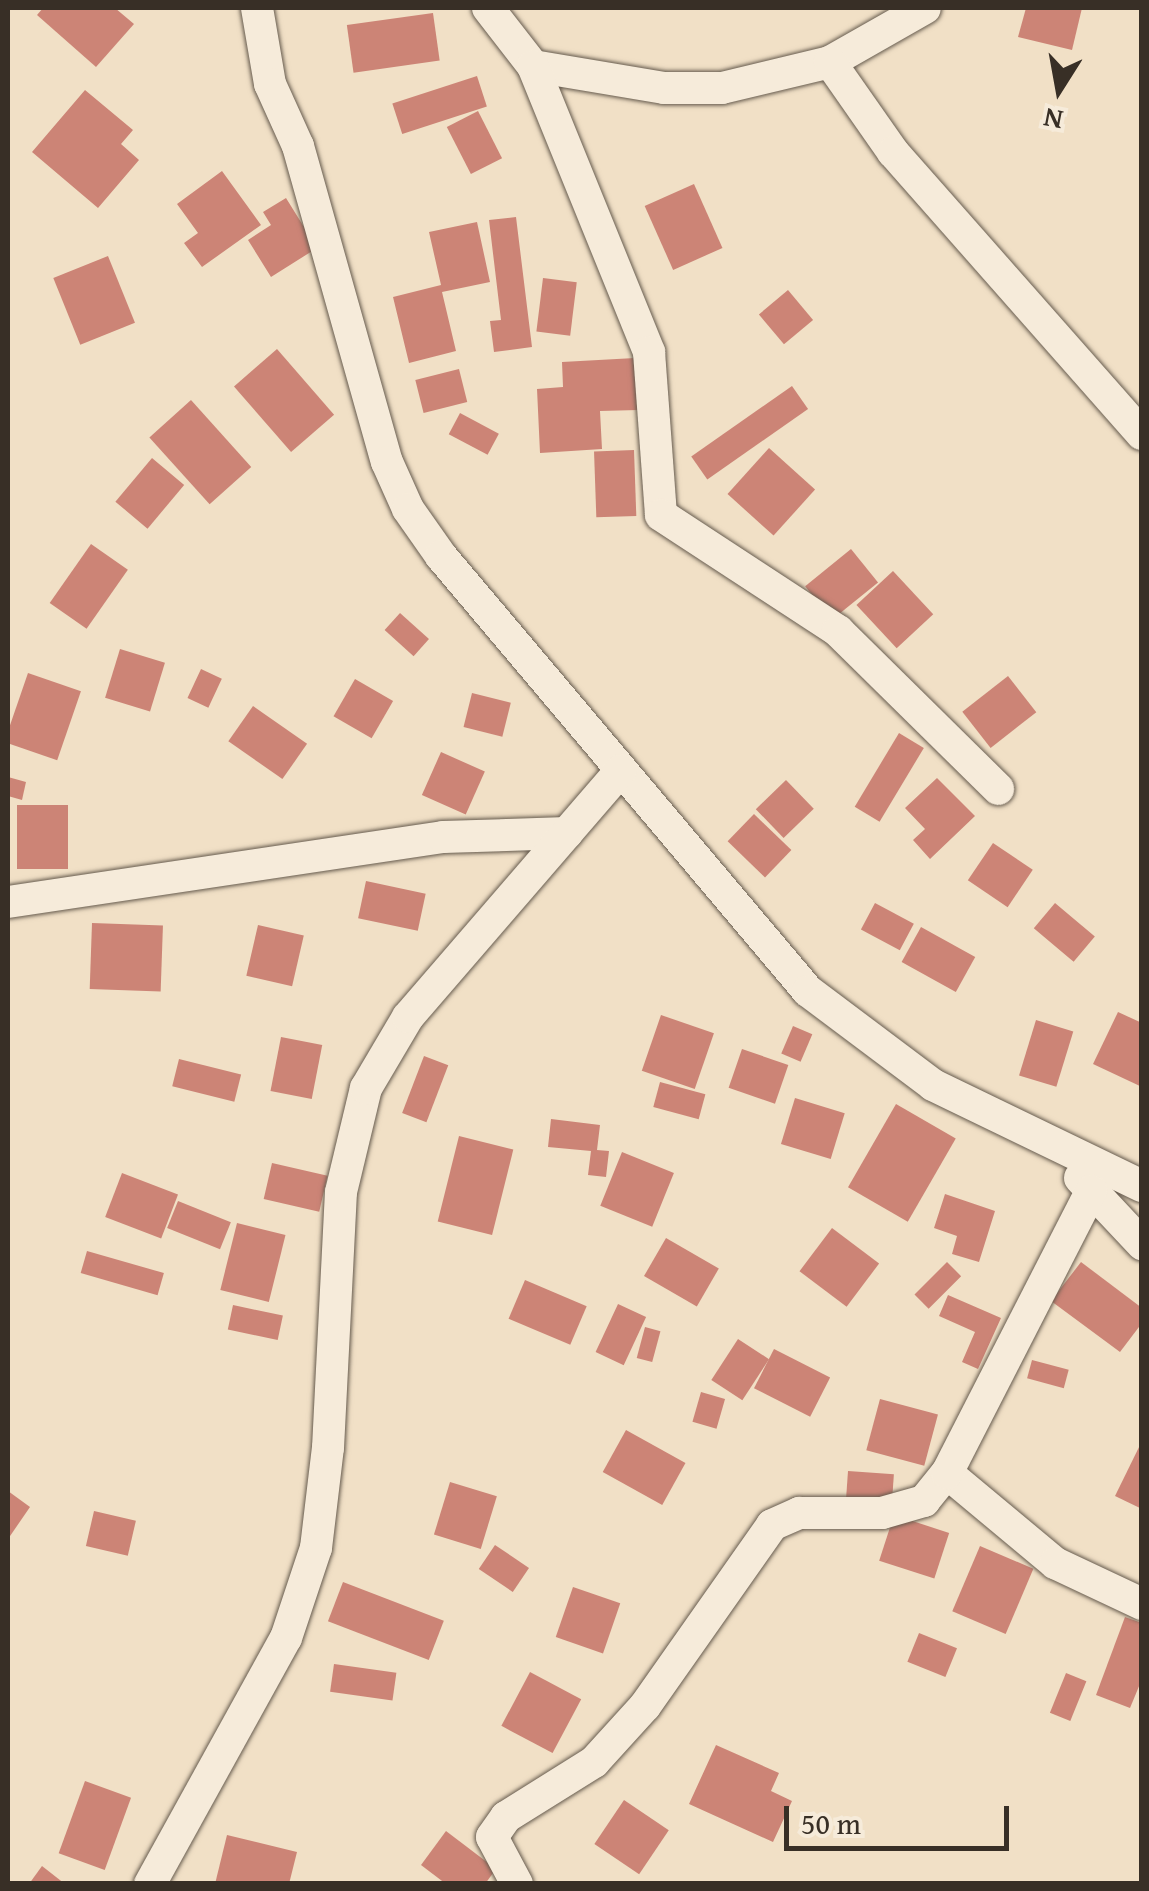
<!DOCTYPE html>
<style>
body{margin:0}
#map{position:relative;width:1149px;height:1891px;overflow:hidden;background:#f1e0c6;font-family:"Gentium Book Plus",serif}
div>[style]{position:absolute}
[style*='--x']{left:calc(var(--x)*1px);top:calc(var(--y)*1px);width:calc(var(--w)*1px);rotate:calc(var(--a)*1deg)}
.building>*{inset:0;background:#cc8476;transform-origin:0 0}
.roads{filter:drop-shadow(0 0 2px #665b4e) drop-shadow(0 0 2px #665b4e)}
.minor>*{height:32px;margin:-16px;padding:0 16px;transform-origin:16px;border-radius:16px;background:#f6ebda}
span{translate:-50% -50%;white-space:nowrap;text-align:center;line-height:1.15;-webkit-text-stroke:8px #f6ebda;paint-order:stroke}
.frame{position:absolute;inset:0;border:10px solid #382f26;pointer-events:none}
.north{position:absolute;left:1009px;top:40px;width:100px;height:100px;-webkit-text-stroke:8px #f6ebda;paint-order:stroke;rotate:191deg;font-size:28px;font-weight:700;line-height:40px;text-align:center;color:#382f26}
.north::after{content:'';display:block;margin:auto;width:35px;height:45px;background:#382f26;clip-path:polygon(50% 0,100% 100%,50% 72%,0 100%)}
.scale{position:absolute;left:784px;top:1806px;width:225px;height:45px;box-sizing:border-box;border:5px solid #382f26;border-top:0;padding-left:12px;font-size:30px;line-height:35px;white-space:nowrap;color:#382f26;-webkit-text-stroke:8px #f6ebda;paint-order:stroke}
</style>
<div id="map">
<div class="building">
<div style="clip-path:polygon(43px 8px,115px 8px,134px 24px,96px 67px,37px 15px)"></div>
<div style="clip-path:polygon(1026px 8px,1082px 8px,1072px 50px,1018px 37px)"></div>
<div style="left:433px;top:13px;width:48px;height:87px;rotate:82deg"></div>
<div style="left:477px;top:76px;width:32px;height:89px;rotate:72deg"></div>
<div style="clip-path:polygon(85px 90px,133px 130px,121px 144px,139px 160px,98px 208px,32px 152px)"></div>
<div style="left:478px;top:111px;width:53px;height:35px;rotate:63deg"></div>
<div style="clip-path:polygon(222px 171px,261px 225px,202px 267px,184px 243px,198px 233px,177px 204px)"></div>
<div style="left:694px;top:184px;width:70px;height:54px;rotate:66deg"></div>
<div style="clip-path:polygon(286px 198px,317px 248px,271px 277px,248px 240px,271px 225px,263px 212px)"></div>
<div style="clip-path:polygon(516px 217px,532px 347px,494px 352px,490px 321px,501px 320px,489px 220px)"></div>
<div style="clip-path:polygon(477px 222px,490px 282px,442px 292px,456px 351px,409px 363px,393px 297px,441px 285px,429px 232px)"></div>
<div style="left:108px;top:256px;width:72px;height:59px;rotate:68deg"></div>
<div style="left:543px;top:278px;width:34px;height:54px;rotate:7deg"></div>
<div style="left:788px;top:290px;width:39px;height:38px;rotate:50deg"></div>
<div style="left:277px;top:349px;width:87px;height:57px;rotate:49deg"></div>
<div style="clip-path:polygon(635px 358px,638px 410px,600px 411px,602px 449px,540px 453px,537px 389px,563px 387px,562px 362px)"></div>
<div style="left:459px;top:369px;width:34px;height:45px;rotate:76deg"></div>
<div style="left:792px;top:386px;width:28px;height:123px;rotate:55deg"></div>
<div style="left:191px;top:400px;width:90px;height:56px;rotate:48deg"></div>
<div style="left:460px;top:413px;width:44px;height:24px;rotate:28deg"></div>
<div style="left:769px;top:448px;width:62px;height:62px;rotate:42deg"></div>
<div style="left:634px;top:450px;width:66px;height:40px;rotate:88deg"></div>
<div style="left:152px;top:458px;width:42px;height:57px;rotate:40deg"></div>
<div style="left:91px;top:544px;width:45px;height:72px;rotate:35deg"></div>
<div style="left:851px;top:549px;width:43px;height:59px;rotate:51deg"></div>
<div style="left:893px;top:571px;width:59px;height:50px;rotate:47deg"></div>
<div style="left:400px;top:613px;width:39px;height:23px;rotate:42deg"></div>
<div style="left:120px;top:649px;width:47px;height:51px;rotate:17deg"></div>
<div style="left:201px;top:669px;width:23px;height:32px;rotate:25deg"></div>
<div style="left:28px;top:673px;width:56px;height:73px;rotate:19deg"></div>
<div style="left:1008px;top:676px;width:46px;height:58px;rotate:52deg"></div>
<div style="left:355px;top:679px;width:44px;height:43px;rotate:30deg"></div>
<div style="left:472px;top:693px;width:40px;height:35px;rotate:14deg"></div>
<div style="left:253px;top:706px;width:66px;height:43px;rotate:35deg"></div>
<div style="left:899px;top:733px;width:29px;height:86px;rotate:31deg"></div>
<div style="left:441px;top:752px;width:48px;height:47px;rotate:24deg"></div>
<div style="clip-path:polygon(8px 777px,26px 782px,22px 800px,8px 796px)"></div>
<div style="clip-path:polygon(937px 778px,975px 816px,930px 859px,913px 840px,925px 829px,905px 808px)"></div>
<div style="left:786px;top:780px;width:40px;height:42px;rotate:46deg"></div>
<div style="left:17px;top:805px;width:51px;height:64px"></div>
<div style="left:754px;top:814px;width:52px;height:38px;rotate:44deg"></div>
<div style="left:993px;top:843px;width:48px;height:45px;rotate:34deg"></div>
<div style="left:366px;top:881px;width:61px;height:38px;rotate:12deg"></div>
<div style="left:875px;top:903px;width:44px;height:30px;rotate:28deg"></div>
<div style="left:1055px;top:903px;width:52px;height:33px;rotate:40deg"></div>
<div style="left:92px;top:923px;width:71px;height:66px;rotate:2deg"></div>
<div style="left:258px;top:925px;width:47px;height:52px;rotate:13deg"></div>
<div style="left:921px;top:927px;width:62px;height:40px;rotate:29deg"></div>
<div style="clip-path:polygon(1118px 1012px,1142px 1023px,1142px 1087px,1093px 1064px)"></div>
<div style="left:661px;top:1015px;width:56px;height:59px;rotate:19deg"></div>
<div style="left:1036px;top:1020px;width:39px;height:58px;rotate:17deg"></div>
<div style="left:793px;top:1026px;width:21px;height:30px;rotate:23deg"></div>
<div style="left:281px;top:1037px;width:42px;height:55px;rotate:11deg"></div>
<div style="left:742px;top:1049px;width:49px;height:41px;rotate:19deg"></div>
<div style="left:424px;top:1056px;width:26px;height:61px;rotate:21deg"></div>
<div style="left:179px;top:1059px;width:64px;height:28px;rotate:14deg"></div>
<div style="left:660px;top:1082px;width:47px;height:26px;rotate:15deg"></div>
<div style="left:795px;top:1098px;width:52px;height:48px;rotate:17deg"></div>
<div style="left:896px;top:1104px;width:69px;height:96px;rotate:30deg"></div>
<div style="clip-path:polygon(551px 1119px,600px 1125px,597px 1150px,609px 1151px,606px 1177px,588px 1175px,591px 1151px,548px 1147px)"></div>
<div style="left:459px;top:1136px;width:56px;height:88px;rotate:14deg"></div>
<div style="left:622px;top:1152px;width:56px;height:58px;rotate:22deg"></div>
<div style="left:272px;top:1163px;width:57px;height:37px;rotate:13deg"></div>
<div style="left:122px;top:1173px;width:60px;height:47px;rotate:21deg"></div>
<div style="clip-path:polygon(945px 1194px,995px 1211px,979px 1262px,952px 1254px,957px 1236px,934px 1228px)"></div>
<div style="left:178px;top:1201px;width:57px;height:29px;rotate:22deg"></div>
<div style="left:237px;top:1223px;width:50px;height:69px;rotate:14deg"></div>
<div style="left:832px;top:1228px;width:59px;height:54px;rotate:37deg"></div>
<div style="left:666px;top:1238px;width:61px;height:44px;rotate:30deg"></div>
<div style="left:87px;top:1251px;width:80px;height:23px;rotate:16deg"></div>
<div style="left:947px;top:1262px;width:20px;height:46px;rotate:45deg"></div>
<div style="clip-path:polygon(1081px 1262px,1142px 1308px,1142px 1323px,1120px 1352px,1051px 1301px)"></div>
<div style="left:525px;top:1280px;width:67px;height:42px;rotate:23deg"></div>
<div style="clip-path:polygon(948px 1295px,1001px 1318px,978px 1369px,962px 1362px,975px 1332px,939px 1316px)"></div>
<div style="left:618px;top:1304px;width:31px;height:53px;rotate:25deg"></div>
<div style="left:233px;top:1305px;width:51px;height:25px;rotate:12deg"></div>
<div style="left:645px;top:1327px;width:16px;height:32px;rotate:15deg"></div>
<div style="left:738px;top:1339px;width:37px;height:49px;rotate:33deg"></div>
<div style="left:774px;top:1349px;width:63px;height:44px;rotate:27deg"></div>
<div style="left:1032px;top:1360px;width:38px;height:19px;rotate:15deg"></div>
<div style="left:701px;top:1392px;width:25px;height:31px;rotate:16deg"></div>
<div style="left:880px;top:1399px;width:60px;height:53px;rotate:15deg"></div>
<div style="left:626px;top:1430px;width:68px;height:48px;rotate:29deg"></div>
<div style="clip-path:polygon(1142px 1441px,1142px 1509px,1115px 1496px)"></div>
<div style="left:848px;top:1471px;width:46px;height:28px;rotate:4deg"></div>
<div style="left:450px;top:1482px;width:49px;height:55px;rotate:17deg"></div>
<div style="clip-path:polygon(8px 1491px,30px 1507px,8px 1539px)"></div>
<div style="left:94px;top:1511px;width:43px;height:36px;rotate:13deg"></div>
<div style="left:894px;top:1515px;width:58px;height:48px;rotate:18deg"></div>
<div style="left:495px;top:1545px;width:41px;height:29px;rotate:34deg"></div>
<div style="left:980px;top:1546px;width:58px;height:71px;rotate:23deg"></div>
<div style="left:343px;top:1582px;width:108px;height:42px;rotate:21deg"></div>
<div style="left:573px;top:1587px;width:50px;height:53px;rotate:19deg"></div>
<div style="clip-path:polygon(1125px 1617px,1142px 1623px,1142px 1679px,1130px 1708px,1096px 1695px)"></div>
<div style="left:919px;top:1633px;width:41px;height:31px;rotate:22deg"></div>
<div style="left:334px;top:1664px;width:63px;height:28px;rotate:8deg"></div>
<div style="left:530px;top:1672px;width:58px;height:61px;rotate:28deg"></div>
<div style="left:1066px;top:1673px;width:22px;height:43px;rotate:22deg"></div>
<div style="clip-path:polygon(716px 1745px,779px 1773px,771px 1791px,792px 1801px,773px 1842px,689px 1804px)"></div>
<div style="left:85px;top:1781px;width:49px;height:77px;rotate:20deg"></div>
<div style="left:624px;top:1800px;width:54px;height:53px;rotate:34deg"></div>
<div style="clip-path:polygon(446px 1831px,496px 1869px,485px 1884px,446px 1884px,421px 1865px)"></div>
<div style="clip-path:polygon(227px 1835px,297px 1852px,289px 1884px,215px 1884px)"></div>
<div style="clip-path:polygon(42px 1866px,65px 1884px,29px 1884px)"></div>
</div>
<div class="roads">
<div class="minor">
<div style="--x:257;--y:8;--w:77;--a:80.3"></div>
<div style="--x:270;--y:84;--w:68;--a:65.7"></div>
<div style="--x:298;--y:146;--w:328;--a:74.3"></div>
<div style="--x:387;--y:462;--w:51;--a:65.9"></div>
<div style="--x:408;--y:509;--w:57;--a:54.9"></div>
<div style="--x:441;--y:556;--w:569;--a:49.85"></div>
<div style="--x:808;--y:991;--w:156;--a:36.9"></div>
<div style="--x:933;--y:1085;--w:232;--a:25.8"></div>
<div style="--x:488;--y:8;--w:73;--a:52.2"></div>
<div style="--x:533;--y:66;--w:133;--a:9.5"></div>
<div style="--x:664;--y:88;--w:58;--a:0"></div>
<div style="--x:722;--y:88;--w:111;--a:-13.5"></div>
<div style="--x:830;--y:62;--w:109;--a:-29.6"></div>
<div style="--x:830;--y:62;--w:110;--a:55"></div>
<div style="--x:893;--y:152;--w:376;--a:48.6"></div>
<div style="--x:533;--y:66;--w:309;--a:67.9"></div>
<div style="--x:649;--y:352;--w:163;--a:85.8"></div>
<div style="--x:661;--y:515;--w:212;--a:33.2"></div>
<div style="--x:838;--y:631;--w:225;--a:44.6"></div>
<div style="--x:8;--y:902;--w:440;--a:-8.5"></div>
<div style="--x:443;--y:837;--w:124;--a:-1.8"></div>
<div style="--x:1080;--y:1178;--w:91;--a:46.8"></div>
<div style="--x:947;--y:1473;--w:141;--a:39.8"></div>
<div style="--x:1055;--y:1563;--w:96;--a:25.2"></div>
<div style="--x:150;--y:1884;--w:281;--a:-61.1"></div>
<div style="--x:286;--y:1638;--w:95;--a:-71.6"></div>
<div style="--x:316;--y:1548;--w:101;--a:-83.2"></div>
<div style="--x:328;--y:1448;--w:256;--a:-87.1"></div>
<div style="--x:341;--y:1192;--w:107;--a:-76.5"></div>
<div style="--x:366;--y:1088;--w:82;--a:-59.4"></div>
<div style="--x:408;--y:1017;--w:326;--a:-49.2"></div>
<div style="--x:517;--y:1884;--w:53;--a:-118"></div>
<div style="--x:492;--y:1837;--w:24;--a:-55"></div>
<div style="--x:506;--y:1817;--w:104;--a:-32"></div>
<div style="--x:594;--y:1762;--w:76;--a:-47.7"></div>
<div style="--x:645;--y:1706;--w:221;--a:-54.9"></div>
<div style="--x:772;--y:1525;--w:30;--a:-24"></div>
<div style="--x:799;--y:1513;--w:83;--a:0"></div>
<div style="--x:882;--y:1513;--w:44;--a:-15.9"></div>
<div style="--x:924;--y:1501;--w:36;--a:-51"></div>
<div style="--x:947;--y:1473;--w:317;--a:-62.9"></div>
</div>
</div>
<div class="frame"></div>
<div class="north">N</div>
<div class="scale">50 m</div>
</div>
